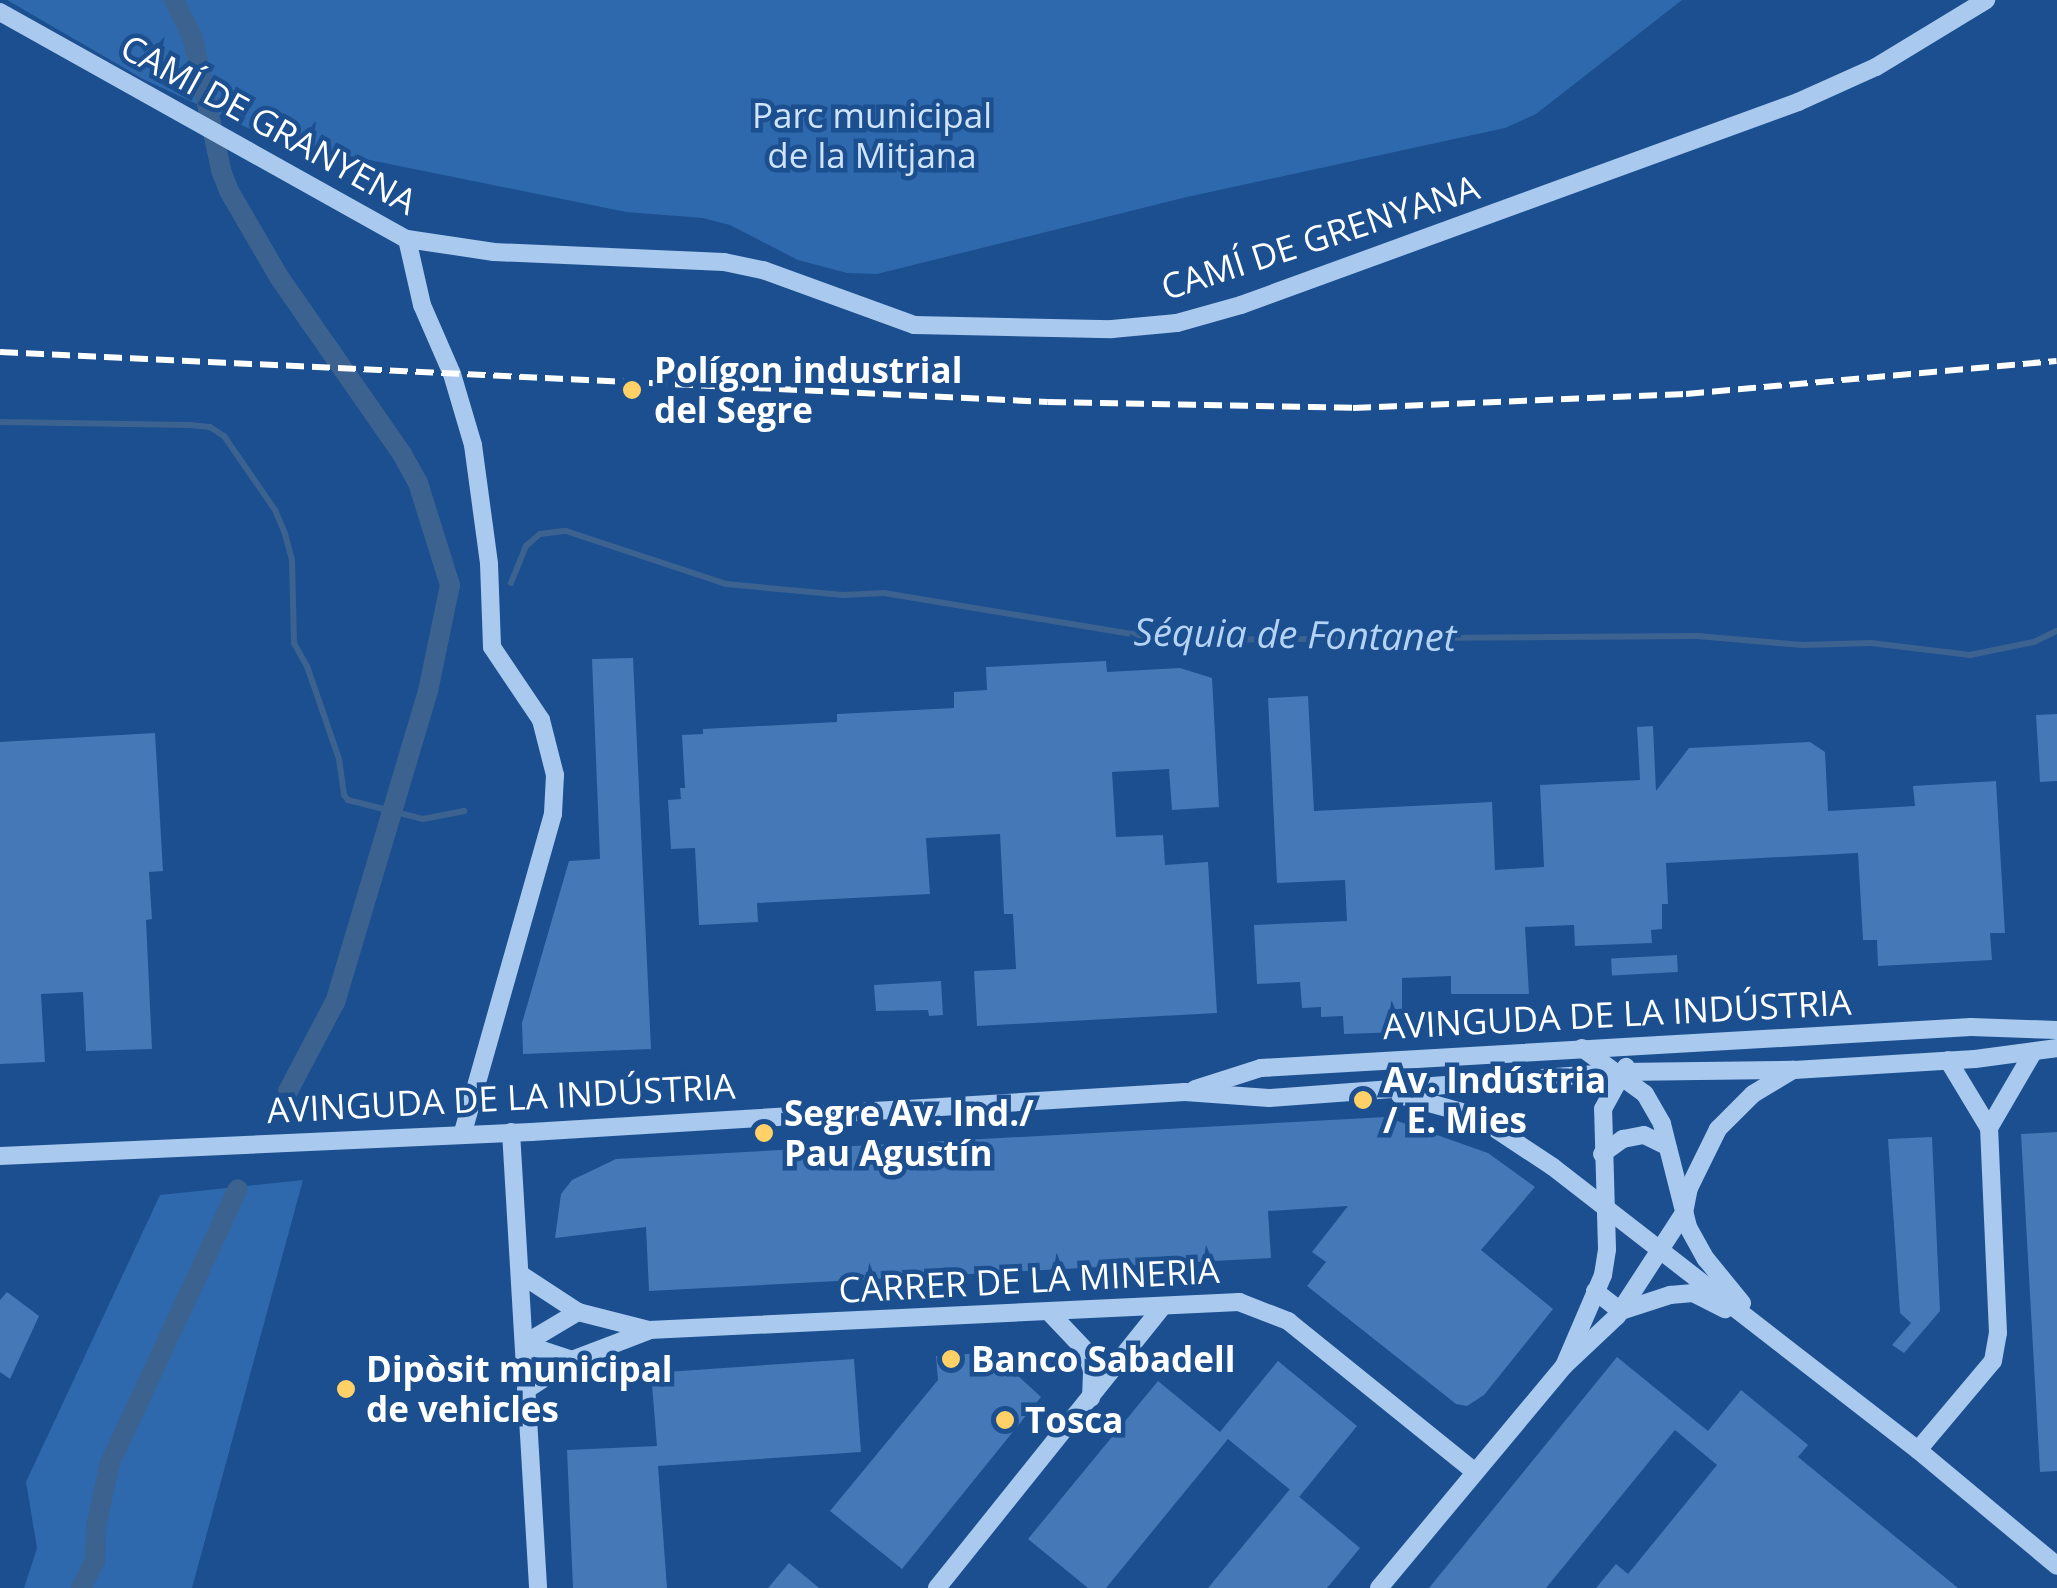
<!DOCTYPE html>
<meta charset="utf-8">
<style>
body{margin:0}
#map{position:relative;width:2057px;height:1588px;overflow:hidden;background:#1b4f8f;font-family:"Open Sans",sans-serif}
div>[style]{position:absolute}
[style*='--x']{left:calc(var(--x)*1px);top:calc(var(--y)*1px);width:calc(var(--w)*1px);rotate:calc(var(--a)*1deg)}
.green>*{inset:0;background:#2e69ad}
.stream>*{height:6px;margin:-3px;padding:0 3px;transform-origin:3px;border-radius:3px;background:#3c6290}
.canal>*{height:20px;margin:-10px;padding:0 10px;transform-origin:10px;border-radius:10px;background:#3c6290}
.building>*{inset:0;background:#4478b7;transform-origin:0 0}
.minor>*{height:18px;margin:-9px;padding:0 9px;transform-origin:9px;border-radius:9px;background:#a9c9ee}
.rail>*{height:6px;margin-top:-3px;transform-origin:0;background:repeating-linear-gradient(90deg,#fff 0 18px,transparent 0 26px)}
.dots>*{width:28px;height:28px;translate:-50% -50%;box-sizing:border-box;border:5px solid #1b4f8f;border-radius:50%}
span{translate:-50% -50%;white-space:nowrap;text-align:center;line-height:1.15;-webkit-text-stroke:9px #1b4f8f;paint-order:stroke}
.park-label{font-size:35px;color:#cfe3fa}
.street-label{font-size:35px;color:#fff}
.poi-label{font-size:35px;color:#fff;font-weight:700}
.left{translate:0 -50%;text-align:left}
.water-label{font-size:38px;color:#b5d3f5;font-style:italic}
</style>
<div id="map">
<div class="green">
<div style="clip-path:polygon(7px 0,1682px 0,1536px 114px,1505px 128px,1187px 197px,877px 274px,847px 273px,798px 260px,730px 225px,703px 218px,626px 212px,276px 141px,143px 79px)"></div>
<div style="clip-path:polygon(303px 1180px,192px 1588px,24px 1588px,37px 1548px,26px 1482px,160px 1195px)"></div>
</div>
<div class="stream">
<div style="--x:0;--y:422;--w:190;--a:0.9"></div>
<div style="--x:190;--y:425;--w:20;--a:6"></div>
<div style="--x:210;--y:427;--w:17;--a:33"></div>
<div style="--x:224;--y:436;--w:90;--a:55.4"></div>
<div style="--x:275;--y:510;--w:26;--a:67"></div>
<div style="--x:285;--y:534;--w:27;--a:75"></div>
<div style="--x:292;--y:560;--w:83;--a:88.6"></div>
<div style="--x:294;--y:643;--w:26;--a:61"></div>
<div style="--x:307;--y:666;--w:98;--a:71"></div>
<div style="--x:339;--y:759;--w:36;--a:82"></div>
<div style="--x:344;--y:795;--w:6;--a:51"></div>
<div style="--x:348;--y:800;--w:77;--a:14.2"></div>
<div style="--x:423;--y:819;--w:42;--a:-11"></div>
<div style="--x:511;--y:583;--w:40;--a:-68"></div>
<div style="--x:526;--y:546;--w:18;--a:-41"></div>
<div style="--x:540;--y:534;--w:26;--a:-7"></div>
<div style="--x:566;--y:531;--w:169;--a:18.3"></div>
<div style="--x:726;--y:584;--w:118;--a:5.4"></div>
<div style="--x:843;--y:595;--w:41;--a:-2.8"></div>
<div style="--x:884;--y:593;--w:288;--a:9.4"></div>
<div style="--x:1168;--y:640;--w:529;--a:-0.43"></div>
<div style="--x:1697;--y:636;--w:106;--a:4.9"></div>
<div style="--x:1803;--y:645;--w:68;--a:-1.7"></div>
<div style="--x:1871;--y:643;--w:100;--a:6.9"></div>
<div style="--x:1970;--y:655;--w:65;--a:-11.5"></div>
<div style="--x:2034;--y:642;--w:25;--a:-26"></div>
</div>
<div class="canal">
<div style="--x:174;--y:0;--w:43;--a:64"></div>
<div style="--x:193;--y:39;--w:134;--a:77.9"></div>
<div style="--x:221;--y:170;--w:22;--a:69"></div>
<div style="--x:229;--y:191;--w:99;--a:59.8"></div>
<div style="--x:279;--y:277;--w:216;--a:55.2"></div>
<div style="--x:402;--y:454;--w:33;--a:61"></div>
<div style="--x:418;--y:483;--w:107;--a:72.6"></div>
<div style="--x:450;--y:585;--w:108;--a:101.7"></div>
<div style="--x:428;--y:691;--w:325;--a:106.6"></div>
<div style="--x:335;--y:1002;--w:103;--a:117.8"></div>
<div style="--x:81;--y:1588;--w:30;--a:-63"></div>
<div style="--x:95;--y:1561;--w:35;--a:-88"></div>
<div style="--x:96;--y:1526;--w:65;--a:-77.5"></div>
<div style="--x:110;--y:1463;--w:302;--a:-65"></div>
</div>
<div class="building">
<div style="clip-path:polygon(633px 658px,651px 1049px,523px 1054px,522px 1023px,569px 861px,600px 859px,592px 659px)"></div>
<div style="clip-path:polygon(1106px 661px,1107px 672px,1180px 668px,1212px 678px,1219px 807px,1172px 810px,1169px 769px,1112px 772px,1116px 837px,1163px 835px,1165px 865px,1208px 862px,1217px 1013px,977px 1026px,974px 971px,1016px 969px,1013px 914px,1004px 914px,1000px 834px,926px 838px,930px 894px,757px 903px,758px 922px,699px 925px,695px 848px,671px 849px,668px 800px,681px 799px,680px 788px,685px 788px,682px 735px,703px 734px,703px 729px,837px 722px,837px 714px,954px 708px,954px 692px,987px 690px,986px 667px)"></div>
<div style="clip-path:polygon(1308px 696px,1314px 811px,1492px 802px,1495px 870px,1544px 867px,1540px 785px,1640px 780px,1637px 727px,1653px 726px,1656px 791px,1689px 748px,1810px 742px,1825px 752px,1828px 811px,1915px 806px,1913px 786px,1996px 781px,2005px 933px,1990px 933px,1992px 960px,1878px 966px,1877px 940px,1863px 940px,1858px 853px,1666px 863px,1668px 904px,1662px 904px,1662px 929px,1651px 930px,1652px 943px,1575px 946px,1574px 925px,1525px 927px,1529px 994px,1451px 994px,1451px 976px,1402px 978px,1402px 1032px,1344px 1034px,1343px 1016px,1321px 1017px,1321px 1007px,1302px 1008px,1300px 982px,1257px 984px,1254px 925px,1347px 921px,1345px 880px,1277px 883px,1268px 698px)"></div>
<div style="clip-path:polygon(2057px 714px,2057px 781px,2040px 782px,2036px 715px)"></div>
<div style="clip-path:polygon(155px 733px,163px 871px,149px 872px,152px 919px,146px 920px,152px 1049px,86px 1051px,83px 992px,41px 994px,45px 1062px,0 1064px,0 742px)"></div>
<div style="left:1677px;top:955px;width:17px;height:66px;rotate:87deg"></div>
<div style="clip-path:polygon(941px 981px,943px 1015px,929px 1016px,928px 1010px,876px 1011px,874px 985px)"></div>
<div style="clip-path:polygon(1386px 1117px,1488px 1153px,1535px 1187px,1481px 1250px,1553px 1309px,1484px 1395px,1467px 1406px,1456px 1404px,1307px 1286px,1326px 1262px,1312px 1252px,1348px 1206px,1268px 1211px,1271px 1258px,649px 1291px,646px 1227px,555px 1238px,561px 1194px,572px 1180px,616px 1159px)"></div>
<div style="clip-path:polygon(2057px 1132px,2057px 1471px,2040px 1472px,2021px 1134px)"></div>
<div style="clip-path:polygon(1932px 1137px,1940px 1311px,1904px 1353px,1892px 1345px,1911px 1323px,1900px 1313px,1888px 1139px)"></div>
<div style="clip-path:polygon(7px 1292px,39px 1316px,10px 1379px,0 1372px,0 1300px)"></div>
<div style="clip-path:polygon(1014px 1351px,1016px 1374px,1041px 1397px,902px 1569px,830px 1511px,938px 1380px,936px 1356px)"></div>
<div style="clip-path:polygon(1617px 1357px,1708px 1431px,1741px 1390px,1808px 1445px,1798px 1457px,1958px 1588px,1596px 1588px,1616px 1564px,1628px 1574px,1717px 1465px,1675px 1430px,1546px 1588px,1429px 1588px)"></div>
<div style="clip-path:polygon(854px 1359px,861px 1452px,658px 1466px,667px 1588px,573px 1588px,567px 1450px,657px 1446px,651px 1373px)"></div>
<div style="clip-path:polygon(1278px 1361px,1357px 1426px,1299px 1497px,1228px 1439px,1106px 1588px,1088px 1588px,1028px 1539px,1158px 1381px,1220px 1432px)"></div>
<div style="clip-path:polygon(1290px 1489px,1360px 1548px,1327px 1588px,1208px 1588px)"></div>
<div style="clip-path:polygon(789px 1563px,819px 1588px,768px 1588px)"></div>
</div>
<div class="minor">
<div style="--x:0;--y:12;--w:466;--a:29.2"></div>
<div style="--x:407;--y:239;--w:88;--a:8.5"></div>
<div style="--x:494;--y:252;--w:230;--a:2.5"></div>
<div style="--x:724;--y:262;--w:40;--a:12"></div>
<div style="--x:763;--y:270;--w:161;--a:20"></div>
<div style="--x:914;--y:325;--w:198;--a:1.2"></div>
<div style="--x:1112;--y:329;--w:65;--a:-5.3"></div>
<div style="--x:1177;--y:323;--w:66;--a:-15.7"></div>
<div style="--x:1241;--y:305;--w:593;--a:-20.02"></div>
<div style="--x:1798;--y:102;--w:85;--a:-24.2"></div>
<div style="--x:1876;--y:67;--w:129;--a:-31.3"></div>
<div style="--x:407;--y:239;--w:68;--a:77.2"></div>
<div style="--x:422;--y:305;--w:75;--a:66.5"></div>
<div style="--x:452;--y:374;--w:74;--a:73.5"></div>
<div style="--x:473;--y:445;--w:120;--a:82.3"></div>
<div style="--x:489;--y:564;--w:83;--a:87.9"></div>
<div style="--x:492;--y:647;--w:88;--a:56.1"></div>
<div style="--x:541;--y:720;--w:57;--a:75.7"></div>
<div style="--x:555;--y:775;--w:39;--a:93"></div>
<div style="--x:553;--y:814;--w:331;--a:105.8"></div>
<div style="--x:1582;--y:1048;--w:78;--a:36.1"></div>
<div style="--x:1645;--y:1094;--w:34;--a:60"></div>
<div style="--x:1662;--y:1124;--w:106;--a:75.8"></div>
<div style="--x:1688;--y:1227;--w:37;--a:61"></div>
<div style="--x:1706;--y:1259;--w:57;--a:50.7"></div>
<div style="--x:1195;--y:1089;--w:69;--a:-17.7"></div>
<div style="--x:1261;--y:1068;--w:711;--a:-3.3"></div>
<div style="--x:1971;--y:1027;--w:86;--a:2"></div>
<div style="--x:1400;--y:1095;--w:79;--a:15.4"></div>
<div style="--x:1476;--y:1116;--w:92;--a:33.5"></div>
<div style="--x:1553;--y:1167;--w:462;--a:37.8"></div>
<div style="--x:1918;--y:1450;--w:181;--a:39.8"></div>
<div style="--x:1989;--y:1128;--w:86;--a:-59.8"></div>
<div style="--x:511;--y:1132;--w:457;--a:86.6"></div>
<div style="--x:1602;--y:1154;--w:26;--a:-36"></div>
<div style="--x:1623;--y:1139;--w:21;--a:-11"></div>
<div style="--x:1644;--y:1135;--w:25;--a:26"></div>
<div style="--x:0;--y:1156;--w:532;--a:-2.59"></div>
<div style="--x:531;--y:1132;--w:655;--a:-3.5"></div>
<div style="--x:1185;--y:1092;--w:84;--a:4.1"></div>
<div style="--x:1269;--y:1098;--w:352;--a:-4.2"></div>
<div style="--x:1620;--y:1072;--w:174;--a:-0.7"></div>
<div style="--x:1794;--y:1070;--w:181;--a:-3.5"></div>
<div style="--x:1975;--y:1059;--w:83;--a:-7.6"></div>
<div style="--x:520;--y:1274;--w:69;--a:33.2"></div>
<div style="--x:578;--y:1312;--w:73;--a:14.2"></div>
<div style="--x:649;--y:1330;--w:591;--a:-2.72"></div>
<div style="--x:1239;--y:1302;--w:53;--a:21.2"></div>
<div style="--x:1288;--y:1321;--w:240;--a:38.9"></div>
<div style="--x:1595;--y:1291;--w:33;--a:38"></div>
<div style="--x:1621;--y:1311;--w:52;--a:-18.1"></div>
<div style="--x:1670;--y:1295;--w:23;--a:-5"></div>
<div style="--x:1693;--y:1293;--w:36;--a:27"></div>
<div style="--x:1051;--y:1314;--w:51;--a:46.6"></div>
<div style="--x:1086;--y:1351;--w:21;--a:73"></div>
<div style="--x:1092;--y:1371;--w:27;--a:92"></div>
<div style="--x:524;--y:1344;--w:63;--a:-30.7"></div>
<div style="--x:524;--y:1344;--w:51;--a:18.4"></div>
<div style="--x:1564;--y:1366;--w:99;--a:-66.8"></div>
<div style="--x:1603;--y:1275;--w:26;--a:-81"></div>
<div style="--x:1607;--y:1249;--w:140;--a:-91.6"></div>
<div style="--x:1603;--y:1109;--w:48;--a:-61.3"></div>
<div style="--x:526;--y:1390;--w:55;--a:-33.1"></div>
<div style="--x:572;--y:1360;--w:81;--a:-20.9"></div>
<div style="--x:1918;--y:1450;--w:116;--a:-49.9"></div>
<div style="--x:1993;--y:1361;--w:28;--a:-80"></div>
<div style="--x:1998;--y:1333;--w:205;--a:-92.5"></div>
<div style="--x:1989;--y:1128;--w:79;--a:-121.1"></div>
<div style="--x:937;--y:1588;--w:360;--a:-51.3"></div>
<div style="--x:1379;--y:1588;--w:289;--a:-50.2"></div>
<div style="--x:1564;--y:1366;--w:73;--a:-43.3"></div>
<div style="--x:1617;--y:1316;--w:123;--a:-57"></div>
<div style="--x:1684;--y:1213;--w:25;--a:-79"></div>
<div style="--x:1689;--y:1188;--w:66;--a:-63.8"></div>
<div style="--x:1718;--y:1129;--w:49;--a:-45"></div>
<div style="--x:1753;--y:1094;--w:47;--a:-31"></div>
</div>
<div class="rail">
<div style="--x:0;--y:352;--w:1049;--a:2.73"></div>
<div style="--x:1048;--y:402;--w:305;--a:1.1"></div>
<div style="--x:1353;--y:408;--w:333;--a:-2.4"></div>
<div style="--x:1686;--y:394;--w:372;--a:-5.1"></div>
</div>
<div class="dots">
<div style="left:632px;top:390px;background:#ffd166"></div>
<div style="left:1363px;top:1100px;background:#ffd166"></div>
<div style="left:764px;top:1133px;background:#ffd166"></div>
<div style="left:951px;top:1359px;background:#ffd166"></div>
<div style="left:346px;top:1389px;background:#ffd166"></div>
<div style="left:1005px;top:1420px;background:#ffd166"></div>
</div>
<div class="park-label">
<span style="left:872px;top:135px">Parc municipal<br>de la Mitjana</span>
</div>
<div class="street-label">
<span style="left:269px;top:124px;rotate:29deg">CAMÍ DE GRANYENA</span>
<span style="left:1320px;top:237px;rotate:-18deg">CAMÍ DE GRENYANA</span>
<span style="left:1617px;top:1014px;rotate:-3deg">AVINGUDA DE LA INDÚSTRIA</span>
<span style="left:501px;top:1098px;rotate:-3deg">AVINGUDA DE LA INDÚSTRIA</span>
<span style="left:1029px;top:1280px;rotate:-3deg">CARRER DE LA MINERIA</span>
</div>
<div class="poi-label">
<span class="left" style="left:654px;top:390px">Polígon industrial<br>del Segre</span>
<span class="left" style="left:1383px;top:1100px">Av. Indústria<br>/ E. Mies</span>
<span class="left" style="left:784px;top:1133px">Segre Av. Ind./<br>Pau Agustín</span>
<span class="left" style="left:971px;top:1359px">Banco Sabadell</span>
<span class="left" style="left:366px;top:1389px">Dipòsit municipal<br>de vehicles</span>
<span class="left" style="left:1025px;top:1420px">Tosca</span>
</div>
<div class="water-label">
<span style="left:1295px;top:634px;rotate:1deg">Séquia de Fontanet</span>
</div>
</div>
